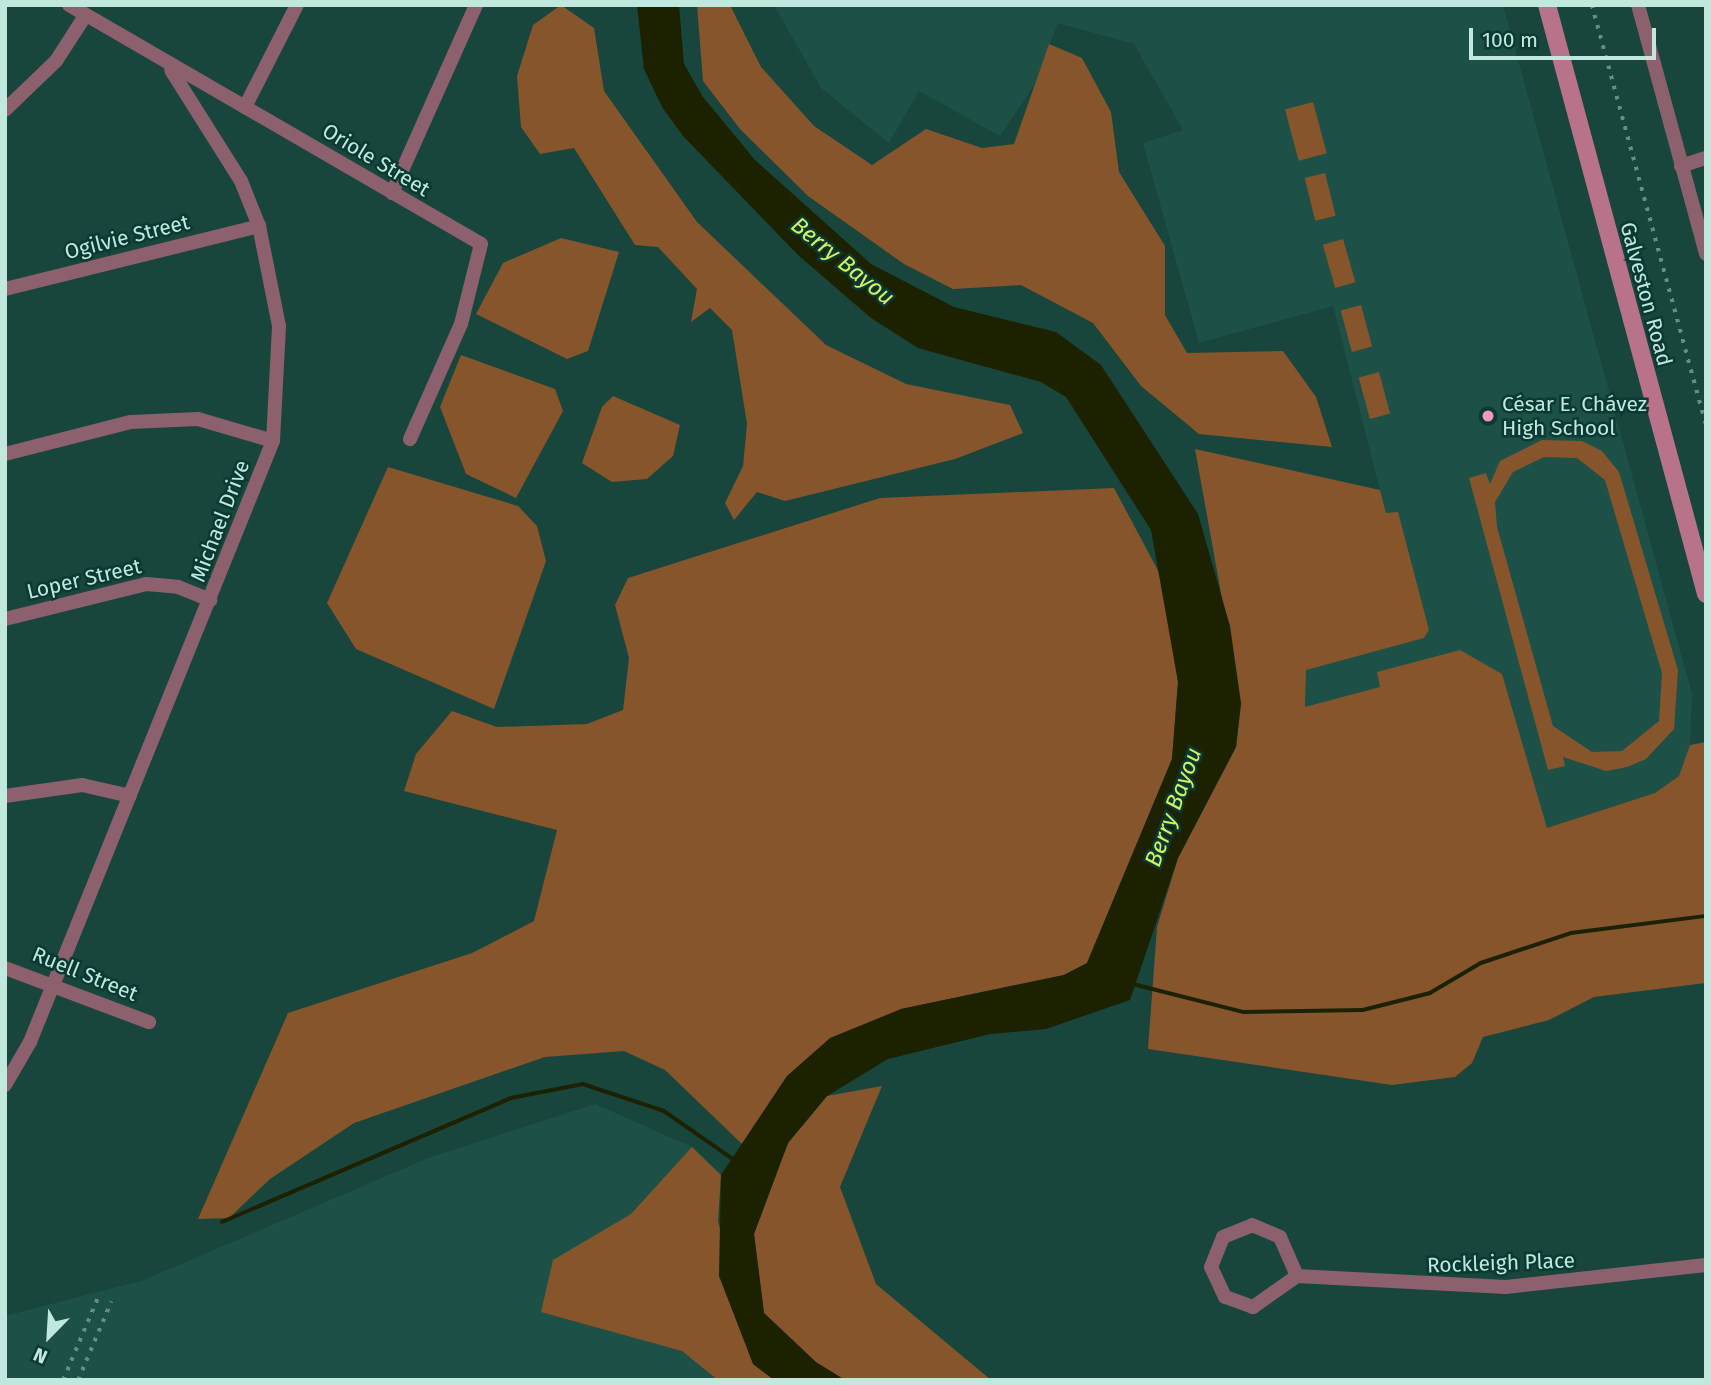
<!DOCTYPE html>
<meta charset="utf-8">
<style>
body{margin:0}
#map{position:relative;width:1711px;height:1385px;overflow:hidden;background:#18453c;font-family:"Fira Sans",sans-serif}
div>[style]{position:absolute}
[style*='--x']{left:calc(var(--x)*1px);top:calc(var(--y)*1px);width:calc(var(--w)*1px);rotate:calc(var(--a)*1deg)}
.built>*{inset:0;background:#1d5147}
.green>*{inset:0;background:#87552b;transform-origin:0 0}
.water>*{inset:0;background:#1c2200}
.stream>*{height:3.5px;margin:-1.75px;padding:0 1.75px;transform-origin:1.75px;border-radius:1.75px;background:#1c2200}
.street>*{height:14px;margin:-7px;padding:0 7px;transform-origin:7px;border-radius:7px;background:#8d606e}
.secondary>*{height:18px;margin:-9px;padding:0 9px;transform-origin:9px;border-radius:9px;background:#b87289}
.rail>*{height:3.5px;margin-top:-1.75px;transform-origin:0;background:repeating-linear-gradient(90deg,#658f86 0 3.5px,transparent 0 10.5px)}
.dots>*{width:19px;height:19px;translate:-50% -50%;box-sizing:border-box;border:4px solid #0b3a32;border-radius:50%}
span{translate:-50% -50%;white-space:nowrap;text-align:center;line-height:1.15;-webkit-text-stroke:5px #0b3a32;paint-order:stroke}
.street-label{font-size:21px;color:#c1e8de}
.poi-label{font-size:21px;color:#c1e8de}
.left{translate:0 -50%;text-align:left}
.water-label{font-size:23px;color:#d6f063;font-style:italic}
.frame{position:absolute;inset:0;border:7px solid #c1e8de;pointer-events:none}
.north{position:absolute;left:14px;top:1301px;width:70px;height:70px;-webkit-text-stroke:5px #0b3a32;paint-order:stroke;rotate:204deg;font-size:19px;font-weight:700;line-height:28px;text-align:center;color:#c1e8de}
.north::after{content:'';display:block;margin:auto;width:24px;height:32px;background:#c1e8de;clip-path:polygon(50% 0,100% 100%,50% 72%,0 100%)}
.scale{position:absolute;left:1469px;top:28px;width:187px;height:32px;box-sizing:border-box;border:4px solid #c1e8de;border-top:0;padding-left:9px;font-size:21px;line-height:24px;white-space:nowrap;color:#c1e8de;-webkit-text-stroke:5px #0b3a32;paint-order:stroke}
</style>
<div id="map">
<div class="built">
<div style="clip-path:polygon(774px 5px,1503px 5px,1692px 694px,1690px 745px,1679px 776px,1655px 793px,1547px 828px,1305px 707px,1306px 670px,1386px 513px,1333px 306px,1199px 343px,1143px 143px,1183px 130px,1134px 44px,1058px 23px,1034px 85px,1000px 136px,919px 91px,889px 143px,821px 88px)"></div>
<div style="clip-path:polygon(595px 1104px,692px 1147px,721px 1175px,718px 1221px,753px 1364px,774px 1380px,5px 1380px,5px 1316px,144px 1280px,428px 1158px)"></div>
</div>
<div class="green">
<div style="clip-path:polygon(561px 5px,594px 28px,604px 91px,697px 222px,826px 345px,906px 384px,1010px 405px,1023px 433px,955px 459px,785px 501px,757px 492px,734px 520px,725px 503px,743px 466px,747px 424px,732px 330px,710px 308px,691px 322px,697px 289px,658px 247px,635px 245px,574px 148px,540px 154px,521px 127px,517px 76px,533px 25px)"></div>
<div style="clip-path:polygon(697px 5px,730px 5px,761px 67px,814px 126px,872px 165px,926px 129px,982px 148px,1014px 144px,1049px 44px,1082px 58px,1111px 112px,1119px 172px,1165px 246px,1165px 315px,1187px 353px,1283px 351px,1316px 397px,1332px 447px,1199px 434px,1141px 386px,1093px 323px,1021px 285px,953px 289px,904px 264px,808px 196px,740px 129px,703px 81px)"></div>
<div style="left:1313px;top:102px;width:53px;height:29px;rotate:75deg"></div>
<div style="left:1325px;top:173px;width:44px;height:21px;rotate:76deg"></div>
<div style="clip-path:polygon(561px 238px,619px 252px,588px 351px,567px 359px,476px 314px,503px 263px)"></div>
<div style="left:1343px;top:239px;width:45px;height:21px;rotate:74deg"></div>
<div style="left:1361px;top:305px;width:43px;height:21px;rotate:75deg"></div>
<div style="clip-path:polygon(461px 355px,555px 389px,563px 411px,516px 498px,466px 474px,440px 407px)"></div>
<div style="left:1379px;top:372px;width:43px;height:21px;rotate:75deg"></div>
<div style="clip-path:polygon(613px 396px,680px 425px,673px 456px,647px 479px,612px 482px,582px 463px,602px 407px)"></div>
<div style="clip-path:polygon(evenodd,1542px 440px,1582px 441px,1602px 451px,1619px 472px,1678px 670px,1674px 729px,1646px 759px,1627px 767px,1606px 771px,1563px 757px,1565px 766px,1548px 770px,1469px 478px,1486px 473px,1490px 484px,1500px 461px,1542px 440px,1544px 457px,1577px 458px,1605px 480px,1662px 673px,1659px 721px,1622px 751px,1592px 752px,1553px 726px,1497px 527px,1495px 502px,1513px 472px,1544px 457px)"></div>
<div style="clip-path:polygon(1195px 449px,1380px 490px,1386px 513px,1398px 512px,1429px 630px,1424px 638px,1306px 670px,1305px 707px,1380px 687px,1377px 672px,1460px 650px,1502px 674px,1547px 828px,1655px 793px,1679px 776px,1690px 745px,1706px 742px,1706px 983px,1594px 997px,1549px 1020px,1483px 1037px,1472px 1063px,1455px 1077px,1392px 1085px,1148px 1049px,1157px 927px,1178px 858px,1236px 747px,1241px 704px)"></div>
<div style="clip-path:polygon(388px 467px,518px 506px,537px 526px,546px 561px,494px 709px,356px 649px,327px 603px)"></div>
<div style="clip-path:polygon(1114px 488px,1162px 578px,1178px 682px,1172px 759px,1087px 963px,1064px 975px,901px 1009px,787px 1076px,742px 1144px,665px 1070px,624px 1051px,545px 1057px,354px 1123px,270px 1179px,229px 1218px,198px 1219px,288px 1013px,472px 953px,534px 921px,557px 830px,404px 791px,416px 754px,452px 711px,497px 727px,587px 724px,623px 710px,629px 658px,615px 605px,628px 578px,880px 498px)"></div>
<div style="clip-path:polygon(882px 1086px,840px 1187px,876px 1284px,991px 1380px,845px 1380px,816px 1363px,764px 1313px,754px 1234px,788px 1143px,827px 1096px)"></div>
<div style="clip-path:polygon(692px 1147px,721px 1175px,718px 1221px,753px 1364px,774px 1380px,718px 1380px,682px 1351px,541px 1312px,553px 1260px,631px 1214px)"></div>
</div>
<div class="water">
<div style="clip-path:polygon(637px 5px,679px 5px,684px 64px,703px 97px,755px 160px,871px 264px,954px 307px,1056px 332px,1101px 365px,1198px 514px,1230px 626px,1241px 703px,1236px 747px,1178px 858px,1130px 1000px,1046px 1029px,990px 1034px,888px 1059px,827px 1096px,788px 1143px,754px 1234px,764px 1313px,816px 1362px,845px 1380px,774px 1380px,753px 1364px,719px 1276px,721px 1175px,787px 1076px,830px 1038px,901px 1009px,1064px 975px,1087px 963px,1172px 759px,1178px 682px,1151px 530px,1066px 397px,1041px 382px,918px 348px,871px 318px,798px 255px,683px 136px,662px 107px,644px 69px)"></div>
</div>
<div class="stream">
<div style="--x:1133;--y:984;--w:114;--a:14.2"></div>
<div style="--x:1244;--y:1012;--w:119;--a:-1"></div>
<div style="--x:1363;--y:1010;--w:69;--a:-14.2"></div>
<div style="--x:1430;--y:993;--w:59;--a:-30.5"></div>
<div style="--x:1481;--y:963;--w:95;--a:-18.4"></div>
<div style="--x:1571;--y:933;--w:136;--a:-7.2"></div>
<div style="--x:222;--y:1222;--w:314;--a:-23.2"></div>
<div style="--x:511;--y:1098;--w:73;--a:-11"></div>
<div style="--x:583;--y:1084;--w:85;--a:18.4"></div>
<div style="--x:664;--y:1111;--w:84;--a:34.8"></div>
</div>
<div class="street">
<div style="--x:69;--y:5;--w:476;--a:30.1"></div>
<div style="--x:481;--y:244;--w:82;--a:104"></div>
<div style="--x:461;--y:324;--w:126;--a:113.9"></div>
<div style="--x:1638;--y:5;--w:258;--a:74.7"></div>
<div style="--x:245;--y:107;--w:114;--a:-63"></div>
<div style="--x:5;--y:110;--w:71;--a:-43.9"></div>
<div style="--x:56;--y:61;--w:54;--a:-57.2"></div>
<div style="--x:1681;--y:166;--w:26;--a:-18"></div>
<div style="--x:392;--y:193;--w:206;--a:-65.9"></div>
<div style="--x:5;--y:289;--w:262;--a:-13.9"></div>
<div style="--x:5;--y:454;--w:130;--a:-14.3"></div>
<div style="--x:131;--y:422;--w:67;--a:-2.6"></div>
<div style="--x:198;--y:419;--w:78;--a:16.3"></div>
<div style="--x:5;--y:619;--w:145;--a:-13.9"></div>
<div style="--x:146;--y:584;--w:32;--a:5"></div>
<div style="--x:178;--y:587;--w:35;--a:22"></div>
<div style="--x:5;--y:796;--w:78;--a:-8.1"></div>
<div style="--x:82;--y:785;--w:49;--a:12.9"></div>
<div style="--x:5;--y:968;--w:154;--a:20.6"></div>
<div style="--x:5;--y:1085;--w:50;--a:-59.8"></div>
<div style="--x:30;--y:1042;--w:648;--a:-67.99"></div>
<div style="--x:273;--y:441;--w:115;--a:-87"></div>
<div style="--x:279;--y:326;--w:102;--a:-101.3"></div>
<div style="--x:259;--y:226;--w:48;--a:-111.8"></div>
<div style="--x:241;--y:181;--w:131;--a:-122.2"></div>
<div style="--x:1252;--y:1225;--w:30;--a:23"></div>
<div style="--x:1280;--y:1237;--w:43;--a:66.4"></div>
<div style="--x:1297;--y:1276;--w:54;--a:144.8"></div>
<div style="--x:1253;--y:1307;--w:30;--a:-160"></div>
<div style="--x:1225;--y:1297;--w:33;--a:-115"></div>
<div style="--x:1211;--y:1267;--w:32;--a:-68"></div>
<div style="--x:1223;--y:1237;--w:31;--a:-22"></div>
<div style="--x:1297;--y:1276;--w:209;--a:3"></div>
<div style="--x:1506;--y:1287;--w:201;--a:-6.3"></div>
</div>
<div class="secondary">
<div style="--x:1547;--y:5;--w:610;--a:74.89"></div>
</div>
<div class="rail">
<div style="--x:1592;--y:5;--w:435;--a:74.8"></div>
<div style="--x:63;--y:1380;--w:90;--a:-67.1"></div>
<div style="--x:78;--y:1380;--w:85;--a:-67.1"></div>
</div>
<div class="dots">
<div style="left:1488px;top:416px;background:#f09ab6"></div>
</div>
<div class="street-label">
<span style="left:376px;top:160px;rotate:31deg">Oriole Street</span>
<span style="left:127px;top:237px;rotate:-14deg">Ogilvie Street</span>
<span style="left:1646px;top:294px;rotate:75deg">Galveston Road</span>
<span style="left:220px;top:521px;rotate:-69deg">Michael Drive</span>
<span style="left:84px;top:579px;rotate:-13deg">Loper Street</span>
<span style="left:85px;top:974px;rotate:22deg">Ruell Street</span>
<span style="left:1501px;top:1263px;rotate:-2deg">Rockleigh Place</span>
</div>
<div class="poi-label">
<span class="left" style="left:1502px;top:416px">César E. Chávez<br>High School</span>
</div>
<div class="water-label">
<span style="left:843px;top:261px;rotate:39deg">Berry Bayou</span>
<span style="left:1173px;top:807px;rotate:-70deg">Berry Bayou</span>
</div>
<div class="frame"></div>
<div class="north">N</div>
<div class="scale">100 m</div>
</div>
